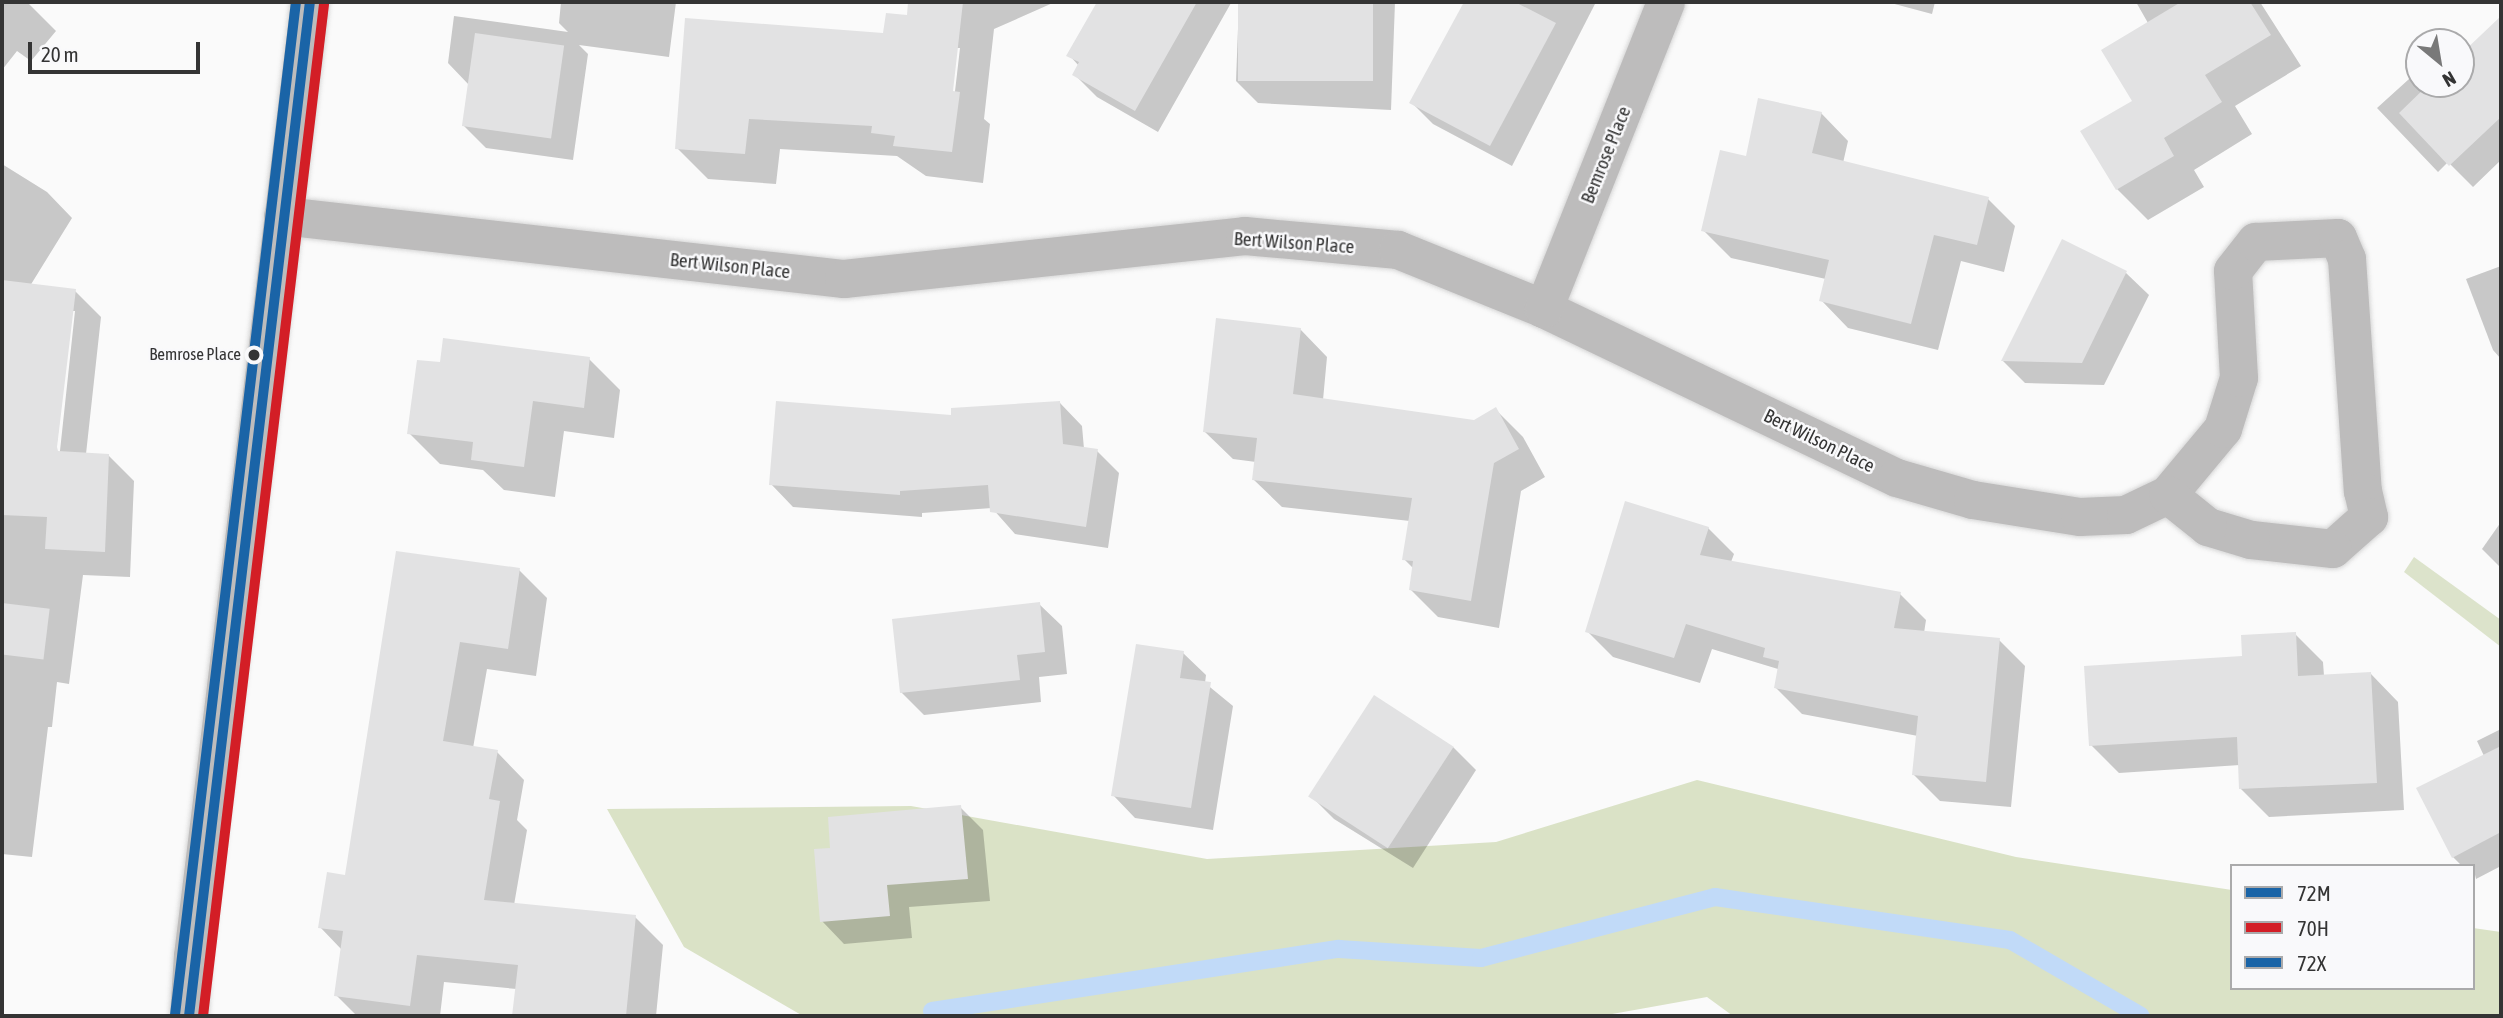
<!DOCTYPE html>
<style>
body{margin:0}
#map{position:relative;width:2503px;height:1018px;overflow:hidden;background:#fafafa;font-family:"Asap Condensed",sans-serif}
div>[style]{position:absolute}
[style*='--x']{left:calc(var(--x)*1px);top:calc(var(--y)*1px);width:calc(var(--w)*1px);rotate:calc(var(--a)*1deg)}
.green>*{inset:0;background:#dce3cb}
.forest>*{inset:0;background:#dae2c6}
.shadow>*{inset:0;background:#0003}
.stream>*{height:18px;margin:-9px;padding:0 9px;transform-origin:9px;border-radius:9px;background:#c1daf8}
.building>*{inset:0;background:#e2e2e3;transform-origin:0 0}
.roads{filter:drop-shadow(0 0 2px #d6d6d6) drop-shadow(0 0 2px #d6d6d6)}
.minor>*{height:38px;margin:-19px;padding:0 19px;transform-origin:19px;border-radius:19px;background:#bdbcbc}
.bus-1>*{height:10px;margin:-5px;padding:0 5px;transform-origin:5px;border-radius:5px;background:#1a64a7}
.bus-2>*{height:10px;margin:-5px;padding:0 5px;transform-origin:5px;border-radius:5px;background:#d31e26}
.bus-3>*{height:10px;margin:-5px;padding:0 5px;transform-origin:5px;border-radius:5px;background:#1a64a7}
.dots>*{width:19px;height:19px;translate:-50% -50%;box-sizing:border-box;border:4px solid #f9f9fb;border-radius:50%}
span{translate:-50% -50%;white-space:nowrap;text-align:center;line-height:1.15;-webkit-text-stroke:5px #f9f9fb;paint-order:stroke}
.bus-label{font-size:17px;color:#343434}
.right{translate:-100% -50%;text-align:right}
.street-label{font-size:19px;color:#343434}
.frame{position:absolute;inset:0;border:4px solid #343434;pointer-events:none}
.legend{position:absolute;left:2230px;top:864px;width:245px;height:126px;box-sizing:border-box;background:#f9f9fb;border:2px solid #aaaaab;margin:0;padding:9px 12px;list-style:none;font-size:21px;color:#343434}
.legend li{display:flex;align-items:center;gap:14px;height:35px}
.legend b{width:35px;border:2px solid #aaaaab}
.north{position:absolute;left:2405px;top:28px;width:70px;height:70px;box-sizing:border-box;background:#f9f9fb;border:2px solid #aaaaab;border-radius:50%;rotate:150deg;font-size:19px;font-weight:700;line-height:28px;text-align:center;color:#343434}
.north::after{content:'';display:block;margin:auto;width:24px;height:32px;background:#797979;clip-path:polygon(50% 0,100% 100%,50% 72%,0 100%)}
.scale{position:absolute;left:28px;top:42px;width:172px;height:32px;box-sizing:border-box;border:4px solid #343434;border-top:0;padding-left:9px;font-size:21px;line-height:24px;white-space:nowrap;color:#343434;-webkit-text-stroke:5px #f9f9fb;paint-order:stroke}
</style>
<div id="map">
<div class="green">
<div style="clip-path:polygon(2414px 557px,2501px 620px,2501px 647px,2404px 572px)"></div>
</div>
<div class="forest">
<div style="clip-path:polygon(1697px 780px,2016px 857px,2232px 890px,2232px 988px,2473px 988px,2473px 928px,2501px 932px,2501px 1016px,1733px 1016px,1707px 997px,1601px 1016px,803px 1016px,684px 947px,607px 809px,911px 806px,1207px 859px,1496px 842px)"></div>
</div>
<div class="shadow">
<div style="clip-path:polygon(2px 2px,27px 2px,56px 31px,31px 61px,17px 51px,2px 70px)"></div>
<div style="clip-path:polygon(561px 2px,676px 2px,669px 57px,579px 45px,588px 54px,573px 160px,486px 148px,464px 126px,469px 85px,448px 63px,454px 16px,568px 32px,559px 23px)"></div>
<div style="clip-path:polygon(evenodd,927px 2px,1055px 2px,994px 29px,984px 119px,990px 124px,983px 183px,926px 176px,897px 156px,780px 149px,776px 184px,708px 179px,677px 148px,885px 34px,935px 20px,927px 2px,956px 48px,960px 48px,954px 100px,950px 100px,956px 48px)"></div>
<div style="clip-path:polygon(1099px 2px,1231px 3px,1158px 132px,1097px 97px,1075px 75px,1079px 66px,1069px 55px)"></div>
<div style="clip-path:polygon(1239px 2px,1395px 2px,1391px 110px,1258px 103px,1236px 81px)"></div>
<div style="clip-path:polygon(1466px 2px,1596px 2px,1512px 166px,1433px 124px,1411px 102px)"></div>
<div style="clip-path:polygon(1887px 2px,1935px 2px,1932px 14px)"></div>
<div style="clip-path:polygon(2136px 2px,2260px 2px,2301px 66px,2235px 106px,2252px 134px,2194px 170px,2204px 187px,2148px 220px,2117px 189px,2083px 132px,2134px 101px,2148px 23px)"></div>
<div style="clip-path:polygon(2501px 19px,2501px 160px,2473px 187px,2448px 162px,2438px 172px,2377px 108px,2419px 70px,2419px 84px,2461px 84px,2461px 56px)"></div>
<div style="clip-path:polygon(1821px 113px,1848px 141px,1843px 163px,1988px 199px,2015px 226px,2004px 272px,1961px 261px,1938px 350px,1848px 328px,1821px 300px,1826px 279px,1731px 258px,1703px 230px,1747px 158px)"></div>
<div style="clip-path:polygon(evenodd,2px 164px,47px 192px,72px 218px,30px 286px,75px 291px,101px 317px,86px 454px,108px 455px,134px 481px,130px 577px,83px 575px,69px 684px,57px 682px,52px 727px,48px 727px,32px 857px,2px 854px,2px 164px,72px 311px,75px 311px,59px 460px,55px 460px,72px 311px)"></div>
<div style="clip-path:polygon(2063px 241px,2126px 273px,2149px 295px,2104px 385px,2025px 383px,2003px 361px)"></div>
<div style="clip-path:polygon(2501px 266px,2501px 359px,2493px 350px,2466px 279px)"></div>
<div style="clip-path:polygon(1300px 329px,1327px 357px,1323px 400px,1474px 422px,1495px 409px,1523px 437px,1545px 477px,1521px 491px,1499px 628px,1438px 617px,1410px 589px,1414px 569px,1404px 559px,1410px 521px,1282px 507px,1254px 480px,1256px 462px,1233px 459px,1205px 432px)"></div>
<div style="clip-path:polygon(589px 359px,620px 390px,614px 438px,564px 431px,555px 497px,504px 490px,483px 470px,440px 464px,409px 433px,441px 364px)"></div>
<div style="clip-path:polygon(1060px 403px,1082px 426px,1084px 449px,1097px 451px,1119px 473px,1108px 548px,1015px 534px,992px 508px,922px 513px,922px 517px,793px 507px,771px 484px,953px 417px)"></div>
<div style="clip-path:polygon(2501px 522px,2501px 568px,2482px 549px)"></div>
<div style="clip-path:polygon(1708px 528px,1734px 554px,1731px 562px,1900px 594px,1926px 620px,1924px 633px,1999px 640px,2025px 666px,2011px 807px,1940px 801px,1914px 775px,1918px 736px,1802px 714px,1776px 688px,1778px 669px,1712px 649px,1700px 683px,1613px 657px,1587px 631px)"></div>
<div style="clip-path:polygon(398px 553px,519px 570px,547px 598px,536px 676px,487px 669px,473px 748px,497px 752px,524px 780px,517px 820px,527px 830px,514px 905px,635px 917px,663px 945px,656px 1016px,514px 1016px,517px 989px,444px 982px,440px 1016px,357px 1016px,336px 995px,342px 950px,320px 927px,347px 877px)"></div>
<div style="clip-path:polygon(1039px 604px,1062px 626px,1067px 674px,1039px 677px,1041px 702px,924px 715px,901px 692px)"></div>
<div style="clip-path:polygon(2295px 634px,2323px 662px,2324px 676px,2371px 674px,2398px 702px,2404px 810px,2269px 817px,2241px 789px,2240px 765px,2119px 773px,2091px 745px)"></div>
<div style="clip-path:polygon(1183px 653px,1206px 675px,1205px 683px,1233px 706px,1213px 830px,1135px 818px,1113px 795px)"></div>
<div style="clip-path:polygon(2501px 729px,2501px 866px,2476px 879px,2473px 866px,2462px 866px,2453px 857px,2484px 756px,2477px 741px)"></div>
<div style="clip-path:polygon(1453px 747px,1476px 770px,1413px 868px,1334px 819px,1311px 796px)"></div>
<div style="clip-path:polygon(960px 807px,983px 830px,990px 901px,909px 907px,912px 938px,844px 944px,822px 921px,832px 849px)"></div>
</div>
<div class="stream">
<div style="--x:932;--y:1011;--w:412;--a:-8.7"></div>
<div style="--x:1339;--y:949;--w:142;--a:3.6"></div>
<div style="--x:1481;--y:958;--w:242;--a:-14.6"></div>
<div style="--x:1715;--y:897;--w:298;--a:8.3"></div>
<div style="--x:2010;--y:940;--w:151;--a:30.1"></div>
</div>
<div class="building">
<div style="clip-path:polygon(908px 2px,963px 2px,953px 91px,960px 92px,952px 152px,893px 146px,895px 136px,871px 133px,872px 126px,749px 119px,745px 154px,675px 149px,685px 18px,883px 33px,886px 13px,907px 15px)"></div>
<div style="clip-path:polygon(1097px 2px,1197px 2px,1135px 111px,1072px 75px,1079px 62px,1066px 56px)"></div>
<div style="left:1238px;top:2px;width:135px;height:79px"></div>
<div style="clip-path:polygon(1464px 2px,1515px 2px,1556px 23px,1490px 146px,1409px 103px)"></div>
<div style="clip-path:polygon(2181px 2px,2250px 2px,2271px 35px,2205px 75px,2222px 102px,2164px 138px,2174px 156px,2116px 190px,2080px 131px,2132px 101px,2101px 50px)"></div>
<div style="clip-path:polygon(2501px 16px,2501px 117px,2449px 166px,2399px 113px,2429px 84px,2461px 84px,2461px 54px)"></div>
<div style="left:475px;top:33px;width:90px;height:94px;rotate:8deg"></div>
<div style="clip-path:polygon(1758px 98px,1822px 112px,1812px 153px,1989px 197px,1977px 245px,1934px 235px,1911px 324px,1819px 301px,1829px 260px,1701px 231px,1720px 150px,1746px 156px)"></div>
<div style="clip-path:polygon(2062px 239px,2127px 271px,2082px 363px,2001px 361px)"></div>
<div style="clip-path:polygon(2px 280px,76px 289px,57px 447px,58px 451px,109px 454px,105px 552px,45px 549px,47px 517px,2px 515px)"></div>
<div style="clip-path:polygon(1216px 318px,1301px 328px,1293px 394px,1474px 420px,1496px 407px,1519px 449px,1494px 463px,1471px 601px,1409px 590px,1413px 561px,1402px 560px,1412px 498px,1252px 480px,1257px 438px,1203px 432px)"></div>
<div style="clip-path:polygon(443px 338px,590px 357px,584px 408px,533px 401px,524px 467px,471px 460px,473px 442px,407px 434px,417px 360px,440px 362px)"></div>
<div style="clip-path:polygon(776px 401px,951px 415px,951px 408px,1060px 401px,1063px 444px,1098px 449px,1086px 527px,990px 512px,988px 485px,900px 491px,900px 495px,769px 485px)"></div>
<div style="clip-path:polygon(1625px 501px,1709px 527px,1700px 555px,1901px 592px,1894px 628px,2000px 638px,1986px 782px,1912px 775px,1918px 716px,1774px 688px,1779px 661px,1763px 657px,1765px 648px,1686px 624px,1674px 658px,1585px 632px)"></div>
<div style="clip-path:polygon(396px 551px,520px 568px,508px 649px,460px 642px,443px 741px,498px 750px,489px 799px,500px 801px,484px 900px,636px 915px,626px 1016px,512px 1016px,518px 965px,417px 955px,410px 1006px,334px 996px,343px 931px,318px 928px,327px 872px,345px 875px)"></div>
<div style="clip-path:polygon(1040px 602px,1045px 652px,1017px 655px,1020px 680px,900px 693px,892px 619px)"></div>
<div style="left:2px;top:603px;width:48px;height:51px;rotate:7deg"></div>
<div style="clip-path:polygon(2296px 632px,2298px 676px,2371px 672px,2377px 783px,2239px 789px,2237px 737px,2089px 746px,2084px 666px,2242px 656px,2241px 635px)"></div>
<div style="clip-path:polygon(1136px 644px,1184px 651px,1180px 678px,1211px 682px,1191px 808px,1111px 796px)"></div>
<div style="left:1374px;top:695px;width:95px;height:121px;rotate:33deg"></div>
<div style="clip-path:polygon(2501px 746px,2501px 832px,2452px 858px,2416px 788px)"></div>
<div style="clip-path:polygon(961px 805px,968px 879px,887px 885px,890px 916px,820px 922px,814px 849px,830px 848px,828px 817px)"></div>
</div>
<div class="roads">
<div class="minor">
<div style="--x:283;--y:216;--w:565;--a:6.41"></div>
<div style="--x:844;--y:279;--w:403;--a:-6.1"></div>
<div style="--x:1245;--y:236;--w:154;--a:5.2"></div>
<div style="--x:1398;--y:250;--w:157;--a:22"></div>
<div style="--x:1544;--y:309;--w:391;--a:25.6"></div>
<div style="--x:1897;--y:478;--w:79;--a:16.1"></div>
<div style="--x:1973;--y:500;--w:108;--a:9"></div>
<div style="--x:2080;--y:517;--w:46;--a:-2.5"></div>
<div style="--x:2126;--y:515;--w:47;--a:-25.5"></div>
<div style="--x:2168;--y:495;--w:86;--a:-50.2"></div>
<div style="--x:2223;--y:429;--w:53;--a:-72.6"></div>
<div style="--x:2239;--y:378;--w:107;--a:-93.2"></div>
<div style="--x:2233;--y:271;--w:37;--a:-52"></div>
<div style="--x:2256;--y:242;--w:82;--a:-2.8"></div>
<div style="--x:2338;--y:238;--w:23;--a:67"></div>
<div style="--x:2347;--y:259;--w:233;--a:86.1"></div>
<div style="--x:2363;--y:491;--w:27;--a:77"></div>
<div style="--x:2369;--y:517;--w:48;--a:138.4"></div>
<div style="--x:2333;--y:549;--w:82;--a:-173.7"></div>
<div style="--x:2251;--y:540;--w:45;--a:-163.2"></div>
<div style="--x:2208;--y:527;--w:51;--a:-141.3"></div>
<div style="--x:1544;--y:309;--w:330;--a:-68.3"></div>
<div style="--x:189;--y:1016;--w:60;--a:-86.2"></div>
<div style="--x:193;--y:956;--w:961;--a:-83.01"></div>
</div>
</div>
<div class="bus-1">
<div style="--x:189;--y:1016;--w:1021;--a:-83.2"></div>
</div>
<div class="bus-2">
<div style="--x:203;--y:1016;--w:1019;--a:-83.18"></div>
</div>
<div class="bus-3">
<div style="--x:175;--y:1015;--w:1020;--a:-83.19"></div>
</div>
<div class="dots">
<div style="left:254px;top:355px;background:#343434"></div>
</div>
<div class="bus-label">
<span class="right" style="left:241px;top:355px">Bemrose Place</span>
</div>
<div class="street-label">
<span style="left:1606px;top:155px;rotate:-68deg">Bemrose Place</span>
<span style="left:1294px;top:243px;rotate:4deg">Bert Wilson Place</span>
<span style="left:730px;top:266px;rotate:6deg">Bert Wilson Place</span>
<span style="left:1819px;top:441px;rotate:26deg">Bert Wilson Place</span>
</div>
<div class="frame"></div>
<ul class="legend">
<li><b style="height:9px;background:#1a64a7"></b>72M</li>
<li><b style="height:9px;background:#d31e26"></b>70H</li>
<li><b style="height:9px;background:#1a64a7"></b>72X</li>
</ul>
<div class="north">N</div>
<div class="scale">20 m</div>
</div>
